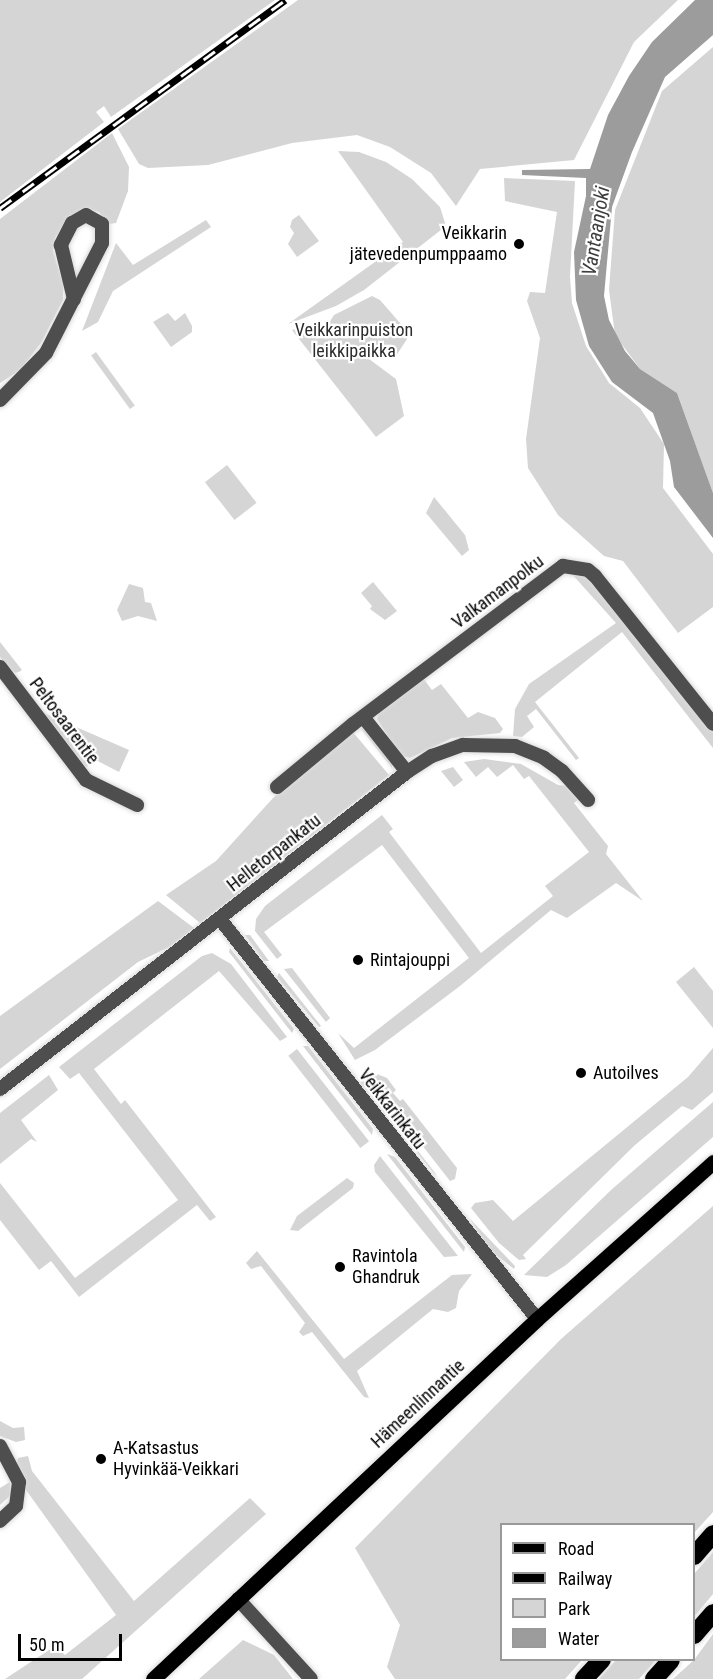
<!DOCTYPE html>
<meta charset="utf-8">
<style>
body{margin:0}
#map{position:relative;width:713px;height:1679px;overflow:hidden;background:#fff;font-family:"Roboto Condensed",sans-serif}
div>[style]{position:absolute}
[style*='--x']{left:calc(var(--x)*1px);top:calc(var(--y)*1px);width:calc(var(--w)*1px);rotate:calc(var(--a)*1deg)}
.green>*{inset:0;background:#d5d5d5;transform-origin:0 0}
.water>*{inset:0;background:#9c9c9c}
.roads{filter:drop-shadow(0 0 2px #dbdbdb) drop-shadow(0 0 2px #dbdbdb)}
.minor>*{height:14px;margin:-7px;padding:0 7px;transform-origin:7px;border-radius:7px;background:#4e4e4e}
.major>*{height:15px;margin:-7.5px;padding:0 7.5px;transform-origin:7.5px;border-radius:7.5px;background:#000}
.highway>*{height:18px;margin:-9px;padding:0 9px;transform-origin:9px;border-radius:9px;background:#000}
.rail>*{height:7px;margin-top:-3.5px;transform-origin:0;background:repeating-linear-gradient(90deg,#fff 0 14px,#000 0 28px);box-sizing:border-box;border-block:2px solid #000}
.dots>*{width:16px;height:16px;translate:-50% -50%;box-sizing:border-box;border:3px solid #fff;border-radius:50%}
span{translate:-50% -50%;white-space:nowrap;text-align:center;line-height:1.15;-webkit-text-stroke:4.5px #fff;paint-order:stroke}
.poi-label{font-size:18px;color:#000}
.right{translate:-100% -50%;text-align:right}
.left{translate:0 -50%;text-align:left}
.park-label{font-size:18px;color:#2c2c2c}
.street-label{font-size:18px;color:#000}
.water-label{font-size:20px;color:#3d3d3d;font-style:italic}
.legend{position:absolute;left:500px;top:1523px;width:195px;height:138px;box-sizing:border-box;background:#fff;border:2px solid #999;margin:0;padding:8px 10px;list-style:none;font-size:18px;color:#000}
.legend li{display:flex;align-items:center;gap:12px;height:30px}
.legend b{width:30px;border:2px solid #999}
.scale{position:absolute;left:18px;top:1634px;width:104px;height:27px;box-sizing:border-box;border:3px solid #000;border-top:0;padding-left:8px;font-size:18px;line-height:21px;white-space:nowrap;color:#000;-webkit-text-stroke:4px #fff;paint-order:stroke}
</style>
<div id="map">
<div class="green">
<div style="clip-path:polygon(0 0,275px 0,111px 117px,104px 106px,96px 112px,104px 122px,0 202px)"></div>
<div style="clip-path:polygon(298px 0,678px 0,634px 42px,574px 160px,480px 169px,456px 206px,431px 173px,390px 147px,357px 135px,292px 143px,208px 165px,148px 168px,139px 164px,118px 129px)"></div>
<div style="clip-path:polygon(713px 47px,713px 493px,677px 393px,640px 369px,615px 335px,609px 290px,615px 210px,662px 91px)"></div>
<div style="clip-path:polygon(112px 133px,129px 167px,128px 191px,116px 223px,109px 224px,99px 212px,85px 208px,69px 216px,55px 238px,53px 251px,63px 284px,63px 300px,41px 343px,20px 370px,0 383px,0 219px)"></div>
<div style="clip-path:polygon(338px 151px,359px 152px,386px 162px,412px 179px,440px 207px,446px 226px,364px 290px,336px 306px,288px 324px,403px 242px)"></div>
<div style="clip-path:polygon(504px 178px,575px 181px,570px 277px,572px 303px,586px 346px,609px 383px,640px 408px,664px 444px,663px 488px,713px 554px,713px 607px,678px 633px,623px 561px,604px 556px,558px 515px,528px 468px,526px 439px,540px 338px,527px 301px,530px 292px,545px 293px,557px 212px,505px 201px)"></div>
<div style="clip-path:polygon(299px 215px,319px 241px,297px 257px,288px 244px,294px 233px,290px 227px,292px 220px)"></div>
<div style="clip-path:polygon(206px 220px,211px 227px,113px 291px,98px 322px,82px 331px,116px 243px,133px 265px)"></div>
<div style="clip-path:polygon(372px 296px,380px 300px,407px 331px,407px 339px,396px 356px,375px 355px,369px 359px,396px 379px,404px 416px,376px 437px,292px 330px,318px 323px,325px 329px,334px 315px)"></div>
<div style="clip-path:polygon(168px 313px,175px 321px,185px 313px,192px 326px,192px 332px,171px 347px,153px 322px)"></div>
<div style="left:96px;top:352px;width:66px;height:6px;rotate:54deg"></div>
<div style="left:227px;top:465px;width:48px;height:28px;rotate:52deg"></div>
<div style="clip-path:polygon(434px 497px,465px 535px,469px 550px,462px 556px,426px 513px)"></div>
<div style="clip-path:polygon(570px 572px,587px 575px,713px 730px,713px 748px,622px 632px,535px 702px,579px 758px,576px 760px,536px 709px,527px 716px,534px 727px,522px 737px,513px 736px,515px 709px,529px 684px,616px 623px)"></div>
<div style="clip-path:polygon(373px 582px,397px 611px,385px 620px,370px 609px,372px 606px,361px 593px)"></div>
<div style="clip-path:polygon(129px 584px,143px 588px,145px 602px,151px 603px,157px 621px,138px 616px,122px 621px,117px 610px)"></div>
<div style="clip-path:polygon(0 642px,22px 670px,19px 672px,14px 673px,0 657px)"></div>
<div style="clip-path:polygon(423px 678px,432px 690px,441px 684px,468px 718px,478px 712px,495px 718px,503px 729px,500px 733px,452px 738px,410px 758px,400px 755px,377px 719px,379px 713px)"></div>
<div style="clip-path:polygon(44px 713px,129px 750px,119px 772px,92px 758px,87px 767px,84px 765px)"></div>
<div style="clip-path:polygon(362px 728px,392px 763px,392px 768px,362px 730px)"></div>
<div style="clip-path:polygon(352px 731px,389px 775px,200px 923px,166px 895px,216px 861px,273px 798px)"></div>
<div style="clip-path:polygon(484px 759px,521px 764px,558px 785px,567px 786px,578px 800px,574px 803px,608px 846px,606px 854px,643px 901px,616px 883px,567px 918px,551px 910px,460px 986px,375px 1050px,355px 1060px,338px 1033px,354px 1048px,469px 958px,382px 845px,264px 932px,282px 955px,277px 959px,255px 931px,256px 919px,265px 906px,382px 815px,393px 829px,389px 832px,481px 953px,553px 896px,545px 886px,589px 852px,529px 776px,524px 779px,513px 765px,497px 777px,488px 767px,476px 777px,464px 762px)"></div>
<div style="clip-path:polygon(453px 767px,463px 780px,454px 787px,441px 771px)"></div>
<div style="clip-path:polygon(158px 901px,194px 928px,169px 947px,138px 962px,0 1069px,0 1016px)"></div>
<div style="clip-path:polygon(245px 935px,250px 935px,269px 961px,264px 961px)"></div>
<div style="clip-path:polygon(230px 948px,294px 1029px,292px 1033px,229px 952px)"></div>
<div style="clip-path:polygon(212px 953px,231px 964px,287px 1037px,280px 1041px,219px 971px,94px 1069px,121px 1104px,125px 1100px,216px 1217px,210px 1221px,197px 1205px,79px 1297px,51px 1261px,39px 1270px,0 1220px,0 1183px,75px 1278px,178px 1200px,79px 1073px,70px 1079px,59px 1067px,202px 956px)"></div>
<div style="clip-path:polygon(694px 967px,713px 991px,713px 1028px,676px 982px)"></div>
<div style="clip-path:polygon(292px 968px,330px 1018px,326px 1022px,284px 969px)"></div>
<div style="clip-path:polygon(279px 973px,321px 1026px,319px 1027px,277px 977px)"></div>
<div style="clip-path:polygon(303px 1046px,308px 1046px,373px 1129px,372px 1135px)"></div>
<div style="clip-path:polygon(713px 1048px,713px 1092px,692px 1110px,682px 1106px,635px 1145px,523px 1255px,526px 1259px,519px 1260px,499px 1243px,471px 1208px,475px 1203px,493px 1200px,513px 1221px,688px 1077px)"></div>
<div style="left:297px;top:1049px;width:117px;height:11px;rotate:52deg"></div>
<div style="clip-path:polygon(377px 1074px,387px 1078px,396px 1090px,393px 1093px,400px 1101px,403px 1099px,457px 1168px,455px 1179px,450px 1181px,368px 1076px)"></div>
<div style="clip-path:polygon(49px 1075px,58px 1090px,21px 1120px,37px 1142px,31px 1139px,0 1164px,0 1113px)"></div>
<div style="clip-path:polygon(362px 1079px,435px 1173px,437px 1177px,360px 1082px)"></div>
<div style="clip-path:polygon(713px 1102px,713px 1137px,566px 1265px,547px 1277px,524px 1275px,611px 1190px)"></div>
<div style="clip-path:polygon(387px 1154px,395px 1157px,465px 1247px,464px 1252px)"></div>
<div style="clip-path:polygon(380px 1156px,458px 1256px,444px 1257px,375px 1172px,374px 1165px)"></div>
<div style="clip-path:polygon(347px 1178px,354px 1183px,353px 1188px,298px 1231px,290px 1230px,297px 1216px)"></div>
<div style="clip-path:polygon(713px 1206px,713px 1512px,694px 1533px,694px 1524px,502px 1524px,502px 1660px,582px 1660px,565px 1679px,395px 1679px,387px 1667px,400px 1625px,355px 1548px,561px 1339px)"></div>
<div style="clip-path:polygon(470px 1219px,515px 1266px,514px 1269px,490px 1250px)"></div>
<div style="clip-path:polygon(257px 1251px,344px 1359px,452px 1275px,472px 1274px,459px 1291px,456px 1308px,448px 1312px,433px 1309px,357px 1371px,369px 1398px,364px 1397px,312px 1332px,303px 1336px,299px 1332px,305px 1323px,261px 1266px,251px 1269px,246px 1263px)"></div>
<div style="clip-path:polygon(0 1421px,13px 1428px,24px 1427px,25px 1440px,16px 1442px,0 1436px)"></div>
<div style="clip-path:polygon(28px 1456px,32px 1471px,134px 1601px,250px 1498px,266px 1514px,82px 1679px,5px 1679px,55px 1646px,65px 1655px,116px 1615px,26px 1490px,17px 1462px,18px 1458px)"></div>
<div style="clip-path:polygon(10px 1482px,11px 1495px,0 1505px,0 1488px)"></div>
<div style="clip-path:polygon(713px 1552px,713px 1594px,694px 1617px,694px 1574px)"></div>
<div style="clip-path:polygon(713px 1634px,713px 1679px,673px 1679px,694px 1660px)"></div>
<div style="clip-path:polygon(243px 1640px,274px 1655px,293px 1679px,199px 1679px)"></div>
<div style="clip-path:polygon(616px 1660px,656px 1660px,639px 1679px,599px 1679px)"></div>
</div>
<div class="water">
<div style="clip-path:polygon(695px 0,713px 0,713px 35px,665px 77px,632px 152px,612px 207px,604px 296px,609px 320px,625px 351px,640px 369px,677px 393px,713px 493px,713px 538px,674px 487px,670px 461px,653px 413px,612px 382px,589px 346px,576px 300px,574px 252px,586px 196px,586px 178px,522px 175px,522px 170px,590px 169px,608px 115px,629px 76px,652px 42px)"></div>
</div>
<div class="roads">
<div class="minor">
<div style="--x:0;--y:400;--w:66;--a:-45.6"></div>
<div style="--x:46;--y:353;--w:123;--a:-63"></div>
<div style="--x:102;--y:243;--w:19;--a:-90"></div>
<div style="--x:102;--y:224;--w:18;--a:-151"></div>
<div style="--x:86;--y:215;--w:16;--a:150"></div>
<div style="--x:72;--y:223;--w:25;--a:117"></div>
<div style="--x:61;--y:245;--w:56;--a:76.5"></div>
<div style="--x:0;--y:667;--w:142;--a:52.7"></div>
<div style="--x:86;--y:780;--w:57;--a:26.1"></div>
<div style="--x:364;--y:718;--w:69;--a:51.5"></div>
<div style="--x:277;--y:787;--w:99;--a:-39.7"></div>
<div style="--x:353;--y:724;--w:263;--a:-37"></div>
<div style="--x:563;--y:566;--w:25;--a:9"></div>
<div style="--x:588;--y:570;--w:9;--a:41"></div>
<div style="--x:595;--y:576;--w:189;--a:51.4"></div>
<div style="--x:220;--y:919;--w:510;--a:51.6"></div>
<div style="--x:0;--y:1089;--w:516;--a:-37.91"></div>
<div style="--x:407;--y:772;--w:30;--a:-33"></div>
<div style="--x:432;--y:756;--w:33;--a:-20"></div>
<div style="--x:463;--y:745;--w:52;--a:1.1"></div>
<div style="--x:515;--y:746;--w:31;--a:22"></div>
<div style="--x:544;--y:758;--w:22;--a:36"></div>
<div style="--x:562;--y:771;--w:39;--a:48"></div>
<div style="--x:0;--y:1446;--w:41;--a:62.2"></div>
<div style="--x:19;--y:1482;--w:24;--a:97"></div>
<div style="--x:16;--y:1506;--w:22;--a:137"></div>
<div style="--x:238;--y:1599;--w:108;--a:47.6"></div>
</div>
<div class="major">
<div style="--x:153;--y:1679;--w:526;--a:-43.15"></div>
<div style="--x:537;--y:1319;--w:236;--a:-41.7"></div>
</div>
<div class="highway">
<div style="--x:694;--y:1556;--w:29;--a:-49"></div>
<div style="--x:694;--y:1635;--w:29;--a:-49"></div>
<div style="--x:584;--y:1679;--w:26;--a:-47"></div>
<div style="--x:654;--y:1679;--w:25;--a:-48"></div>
</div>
</div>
<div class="rail">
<div style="--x:0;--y:208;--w:353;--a:-36.1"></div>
</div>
<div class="dots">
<div style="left:519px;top:244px;background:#000"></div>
<div style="left:358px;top:960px;background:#000"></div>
<div style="left:581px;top:1073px;background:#000"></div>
<div style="left:340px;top:1267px;background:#000"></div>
<div style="left:101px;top:1459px;background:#000"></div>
</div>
<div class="poi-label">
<span class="right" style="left:507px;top:244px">Veikkarin<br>jätevedenpumppaamo</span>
<span class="left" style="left:370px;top:960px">Rintajouppi</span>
<span class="left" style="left:593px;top:1073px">Autoilves</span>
<span class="left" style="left:352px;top:1267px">Ravintola<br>Ghandruk</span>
<span class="left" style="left:113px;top:1459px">A-Katsastus<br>Hyvinkää-Veikkari</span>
</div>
<div class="park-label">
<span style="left:354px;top:341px">Veikkarinpuiston<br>leikkipaikka</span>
</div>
<div class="street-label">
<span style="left:498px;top:592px;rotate:-37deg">Valkamanpolku</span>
<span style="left:64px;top:721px;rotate:53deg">Peltosaarentie</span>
<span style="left:274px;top:853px;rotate:-38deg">Helletorpankatu</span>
<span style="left:392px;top:1109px;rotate:52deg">Veikkarinkatu</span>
<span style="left:418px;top:1404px;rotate:-43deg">Hämeenlinnantie</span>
</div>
<div class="water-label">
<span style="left:596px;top:231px;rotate:-81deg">Vantaanjoki</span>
</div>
<ul class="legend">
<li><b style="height:8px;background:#000"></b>Road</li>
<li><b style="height:8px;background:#000"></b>Railway</li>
<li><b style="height:16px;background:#d5d5d5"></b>Park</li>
<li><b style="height:16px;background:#9c9c9c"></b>Water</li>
</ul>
<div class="scale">50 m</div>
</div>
